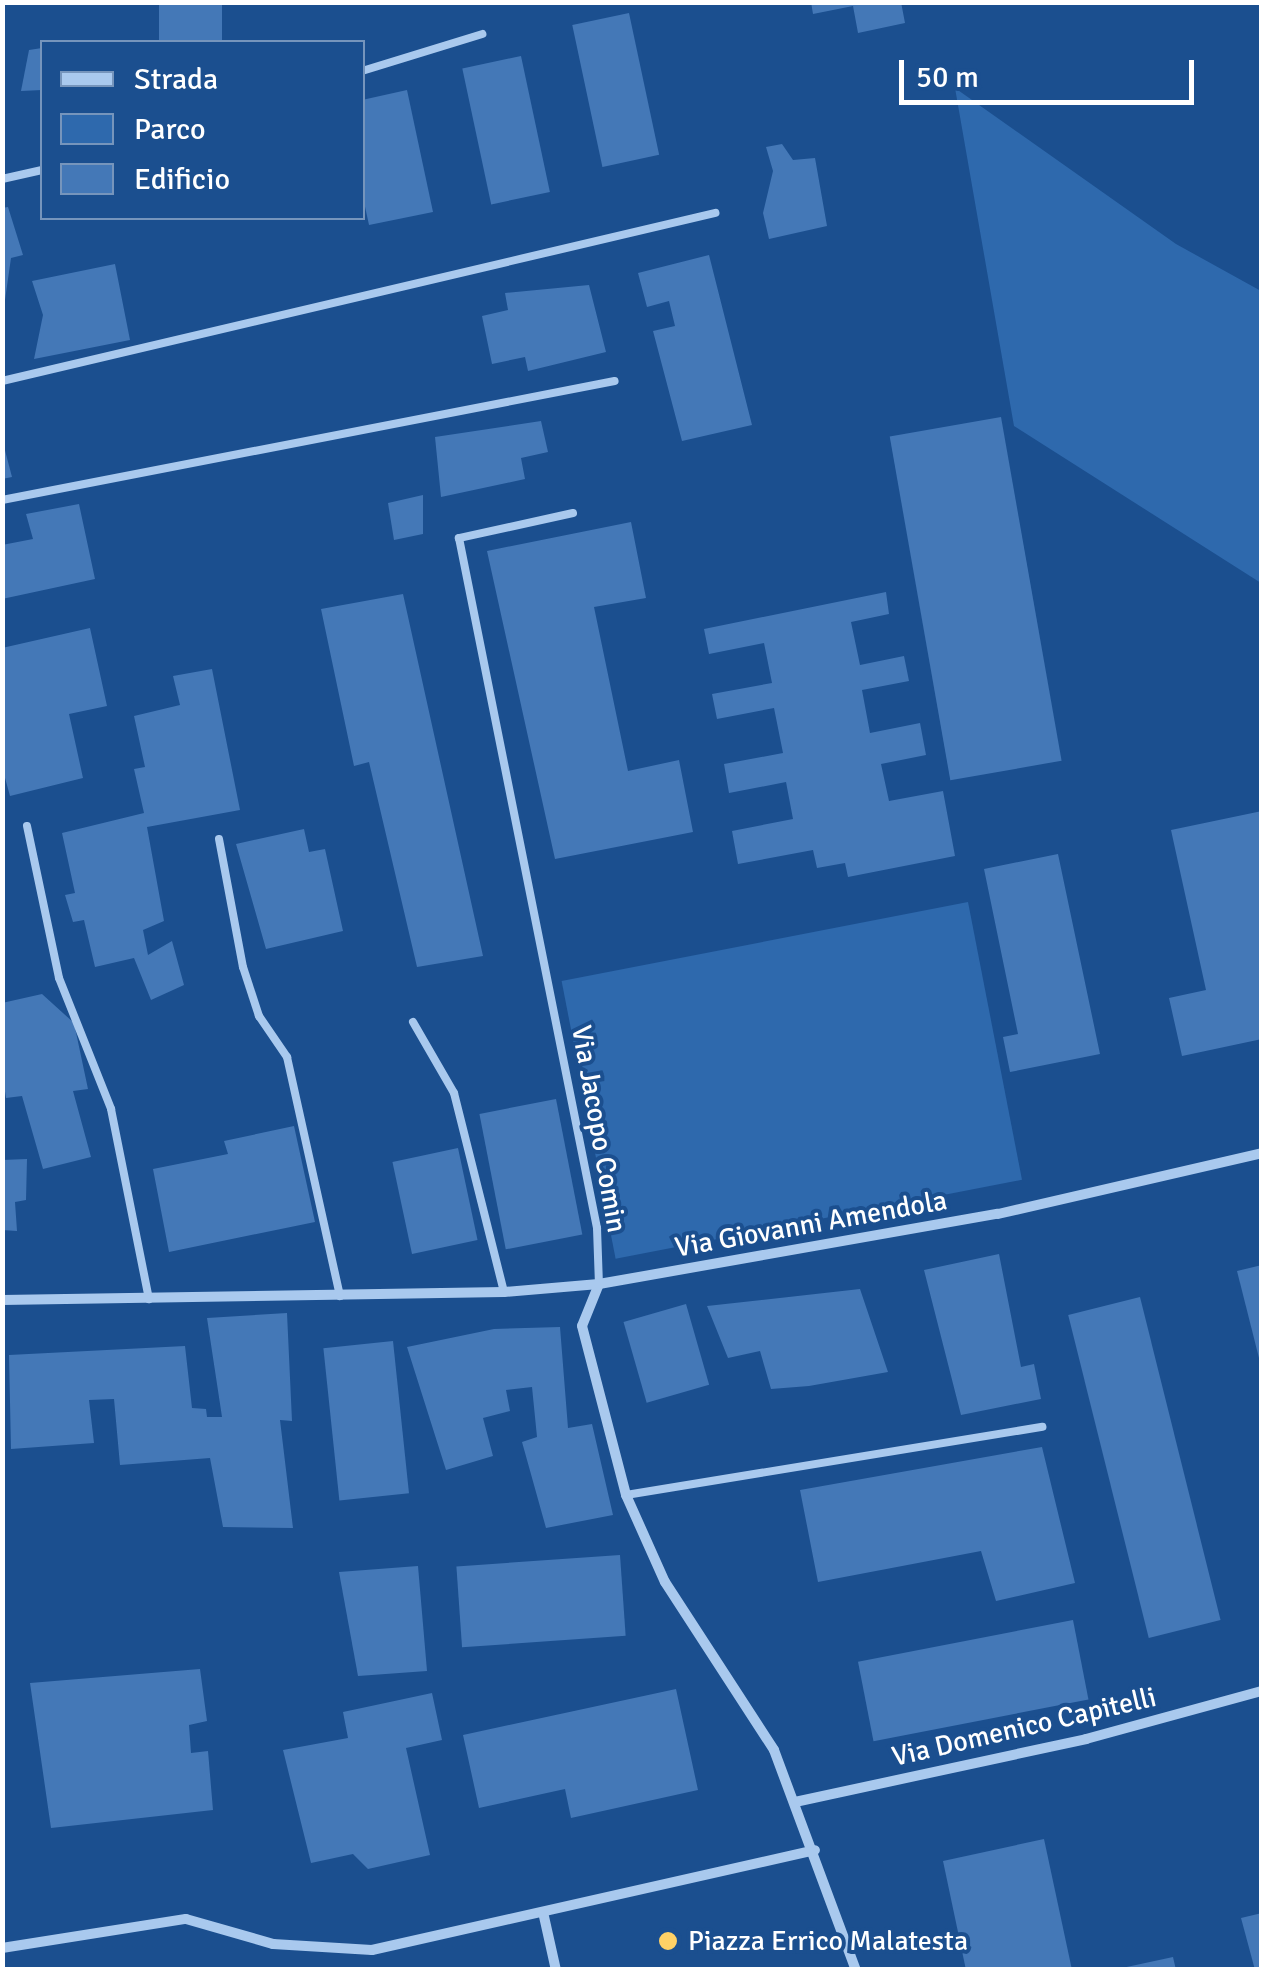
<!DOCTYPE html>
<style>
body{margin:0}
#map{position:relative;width:1264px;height:1972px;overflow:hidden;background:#1b4f8f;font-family:Signika,sans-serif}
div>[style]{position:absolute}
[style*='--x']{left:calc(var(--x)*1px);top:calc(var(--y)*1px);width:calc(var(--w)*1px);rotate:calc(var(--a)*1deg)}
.green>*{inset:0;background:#2e69ad;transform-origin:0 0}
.building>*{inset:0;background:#4478b7;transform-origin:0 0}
.lane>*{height:8px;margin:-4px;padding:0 4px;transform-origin:4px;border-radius:4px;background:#a9c9ee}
.street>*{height:10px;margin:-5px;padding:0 5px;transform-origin:5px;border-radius:5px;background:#a9c9ee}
.dots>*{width:28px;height:28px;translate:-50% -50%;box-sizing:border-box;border:5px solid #1b4f8f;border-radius:50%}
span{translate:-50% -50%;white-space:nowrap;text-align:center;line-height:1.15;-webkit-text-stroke:8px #1b4f8f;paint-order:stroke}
.street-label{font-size:28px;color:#fff}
.poi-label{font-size:28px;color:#fff}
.left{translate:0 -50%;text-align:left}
.frame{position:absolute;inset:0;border:5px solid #fff;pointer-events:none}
.legend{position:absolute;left:40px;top:40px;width:325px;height:180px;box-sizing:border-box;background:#1b4f8f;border:2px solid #7695bc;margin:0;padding:12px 18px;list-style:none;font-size:30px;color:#fff}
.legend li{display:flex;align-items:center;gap:20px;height:50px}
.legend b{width:50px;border:2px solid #7695bc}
.scale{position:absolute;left:899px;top:60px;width:295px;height:45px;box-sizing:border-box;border:5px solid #fff;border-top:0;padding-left:12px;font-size:30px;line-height:35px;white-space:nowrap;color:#fff;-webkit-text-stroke:8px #1b4f8f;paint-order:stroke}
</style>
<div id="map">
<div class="green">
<div style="clip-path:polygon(955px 88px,1176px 244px,1261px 291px,1261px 583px,1014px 426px)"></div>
<div style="left:968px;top:902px;width:283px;height:414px;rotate:79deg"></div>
</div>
<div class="building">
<div style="left:159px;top:2px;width:63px;height:40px"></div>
<div style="clip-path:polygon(811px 2px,901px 2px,905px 23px,858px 33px,853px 6px,813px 14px)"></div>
<div style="left:629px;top:13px;width:145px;height:58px;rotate:78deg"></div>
<div style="clip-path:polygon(42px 48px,42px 90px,21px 91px,29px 50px)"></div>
<div style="left:521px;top:56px;width:139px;height:60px;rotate:78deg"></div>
<div style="clip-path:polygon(407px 90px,433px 212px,369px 225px,362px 193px,362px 100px)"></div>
<div style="clip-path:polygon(782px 144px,793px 160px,815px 158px,827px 226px,769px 239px,763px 213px,773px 171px,766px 147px)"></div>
<div style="clip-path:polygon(8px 207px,23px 255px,11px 258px,5px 300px,2px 208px)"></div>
<div style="clip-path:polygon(709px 255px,752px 425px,682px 441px,653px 331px,675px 326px,669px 301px,647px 307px,638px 273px)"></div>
<div style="clip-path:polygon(115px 264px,130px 340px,34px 359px,43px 315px,32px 281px)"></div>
<div style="clip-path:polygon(589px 285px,606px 352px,528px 371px,525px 357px,492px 364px,482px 316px,508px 310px,505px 293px)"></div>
<div style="left:1001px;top:417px;width:349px;height:113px;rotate:80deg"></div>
<div style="clip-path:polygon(541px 421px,548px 452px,521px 458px,525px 479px,441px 497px,435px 437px)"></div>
<div style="clip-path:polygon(2px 439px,12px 477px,2px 479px)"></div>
<div style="clip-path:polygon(423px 495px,423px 534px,394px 540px,388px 503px)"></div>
<div style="clip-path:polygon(79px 504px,95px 579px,2px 599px,2px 545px,33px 539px,26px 514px)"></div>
<div style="clip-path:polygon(631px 522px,646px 598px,594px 607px,628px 771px,679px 760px,693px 832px,555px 859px,487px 551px)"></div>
<div style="clip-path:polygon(886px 592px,889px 614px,851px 622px,860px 665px,904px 656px,909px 681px,862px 690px,870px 733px,920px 723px,926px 755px,881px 764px,889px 801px,943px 791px,955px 856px,848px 877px,845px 863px,817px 868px,813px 850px,738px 864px,732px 831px,793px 819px,786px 782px,729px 793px,724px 764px,783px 753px,774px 708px,717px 719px,712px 694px,772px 683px,764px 643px,709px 654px,704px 629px)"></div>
<div style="clip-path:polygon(403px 594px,483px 956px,417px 967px,369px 762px,354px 766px,321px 609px)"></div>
<div style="clip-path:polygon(90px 628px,107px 706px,69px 714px,83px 778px,10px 796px,2px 767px,2px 648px)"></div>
<div style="clip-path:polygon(212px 669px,240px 810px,147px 827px,164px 921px,143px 930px,148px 955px,172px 941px,184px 985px,151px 1000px,134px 958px,95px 967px,84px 920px,73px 922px,65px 895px,75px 893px,62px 833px,144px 813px,134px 769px,145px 767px,134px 716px,180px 705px,173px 676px)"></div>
<div style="clip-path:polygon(1262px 811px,1262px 1039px,1182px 1056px,1169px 998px,1206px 990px,1171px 830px)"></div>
<div style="clip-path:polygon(304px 829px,309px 852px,325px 849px,343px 931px,266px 949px,236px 844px)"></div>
<div style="clip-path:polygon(1058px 854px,1100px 1054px,1010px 1072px,1003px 1037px,1018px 1034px,984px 869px)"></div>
<div style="clip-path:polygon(42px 994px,74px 1023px,88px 1089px,73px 1091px,91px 1157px,43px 1169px,22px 1096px,6px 1098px,2px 1072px,2px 1003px)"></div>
<div style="left:556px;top:1099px;width:138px;height:78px;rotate:79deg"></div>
<div style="clip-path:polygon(294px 1126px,315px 1222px,169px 1252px,153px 1169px,228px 1154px,224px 1141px)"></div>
<div style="left:458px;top:1148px;width:94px;height:67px;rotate:78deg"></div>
<div style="clip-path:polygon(27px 1159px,26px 1200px,15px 1202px,17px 1231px,2px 1230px,2px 1160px)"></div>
<div style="clip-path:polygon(999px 1254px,1021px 1367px,1034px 1364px,1041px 1399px,961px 1415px,924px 1270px)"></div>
<div style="clip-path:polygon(1262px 1265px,1262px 1362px,1260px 1362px,1237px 1271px)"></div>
<div style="clip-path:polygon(860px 1289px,888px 1372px,809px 1386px,771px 1389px,760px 1351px,728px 1358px,707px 1306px)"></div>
<div style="left:1140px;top:1297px;width:333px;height:74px;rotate:76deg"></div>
<div style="left:686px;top:1304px;width:84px;height:65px;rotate:74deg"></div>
<div style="clip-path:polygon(287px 1313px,292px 1421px,280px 1420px,293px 1528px,223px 1527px,210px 1458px,120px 1465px,114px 1399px,89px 1400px,94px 1443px,11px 1449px,9px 1355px,185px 1346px,192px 1408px,206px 1409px,207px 1417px,222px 1417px,207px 1318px)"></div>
<div style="clip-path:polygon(560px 1327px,568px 1428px,592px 1424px,613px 1515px,546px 1528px,522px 1442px,537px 1437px,532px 1387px,506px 1390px,510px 1411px,483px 1418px,493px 1456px,446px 1470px,407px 1347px,494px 1329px)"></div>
<div style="left:393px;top:1341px;width:153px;height:70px;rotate:84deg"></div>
<div style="clip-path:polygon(1042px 1447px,1075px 1583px,996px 1601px,981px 1551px,818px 1582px,800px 1490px)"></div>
<div style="left:620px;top:1555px;width:81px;height:164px;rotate:86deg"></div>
<div style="clip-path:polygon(418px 1566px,427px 1671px,358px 1676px,339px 1572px)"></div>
<div style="left:1073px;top:1620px;width:81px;height:219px;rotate:79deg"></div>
<div style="clip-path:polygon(200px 1669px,207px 1721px,189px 1725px,191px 1753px,208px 1751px,213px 1810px,51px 1828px,30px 1683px)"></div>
<div style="clip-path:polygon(676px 1689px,698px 1790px,571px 1818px,565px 1789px,479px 1808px,463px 1735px)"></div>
<div style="clip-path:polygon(432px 1693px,442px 1740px,406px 1748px,430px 1855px,368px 1869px,353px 1854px,311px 1863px,283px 1750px,348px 1738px,343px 1712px)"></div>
<div style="clip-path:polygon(1044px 1839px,1072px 1970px,966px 1970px,943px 1861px)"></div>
<div style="clip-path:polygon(1262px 1913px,1262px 1970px,1255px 1970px,1241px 1918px)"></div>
<div style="clip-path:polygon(1173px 1957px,1176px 1970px,1122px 1970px,1122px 1968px)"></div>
</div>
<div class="lane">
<div style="--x:362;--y:71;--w:126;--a:-17.1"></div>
<div style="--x:2;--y:179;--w:41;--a:-12.7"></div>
<div style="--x:2;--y:381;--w:733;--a:-13.26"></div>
<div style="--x:2;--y:500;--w:624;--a:-10.99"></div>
<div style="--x:573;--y:513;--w:117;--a:167.6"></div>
<div style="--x:459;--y:538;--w:704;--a:78.69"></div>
<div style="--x:597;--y:1228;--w:56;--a:88"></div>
<div style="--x:27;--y:826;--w:155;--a:78.1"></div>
<div style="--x:59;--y:978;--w:141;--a:68.3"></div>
<div style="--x:111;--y:1109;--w:194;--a:78.7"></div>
<div style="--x:219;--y:839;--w:130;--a:79.4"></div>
<div style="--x:243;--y:967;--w:52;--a:71.9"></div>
<div style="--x:259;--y:1016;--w:50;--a:55.7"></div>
<div style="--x:287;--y:1057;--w:245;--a:77.5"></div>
<div style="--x:413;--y:1022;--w:82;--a:60"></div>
<div style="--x:454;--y:1093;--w:205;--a:75.9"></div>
<div style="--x:626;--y:1495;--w:422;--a:-9.3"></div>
</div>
<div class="street">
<div style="--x:599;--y:1284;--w:45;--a:112"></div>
<div style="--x:582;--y:1326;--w:175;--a:75.4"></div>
<div style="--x:626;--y:1495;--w:95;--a:65.9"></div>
<div style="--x:665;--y:1582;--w:200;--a:57"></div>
<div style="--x:774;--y:1750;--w:235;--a:69.6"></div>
<div style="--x:2;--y:1300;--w:502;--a:-0.91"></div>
<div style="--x:504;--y:1292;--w:95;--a:-4.8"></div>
<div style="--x:599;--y:1284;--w:405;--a:-10"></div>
<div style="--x:998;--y:1214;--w:271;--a:-13"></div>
<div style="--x:795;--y:1802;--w:298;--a:-12.2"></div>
<div style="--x:1086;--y:1739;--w:182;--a:-15.3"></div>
<div style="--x:543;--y:1912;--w:59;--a:77.4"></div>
<div style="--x:2;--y:1948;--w:186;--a:-9"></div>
<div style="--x:186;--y:1919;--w:91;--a:16"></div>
<div style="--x:273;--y:1944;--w:99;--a:3.5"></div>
<div style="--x:372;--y:1950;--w:454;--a:-12.7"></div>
</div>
<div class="dots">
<div style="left:668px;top:1941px;background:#ffd166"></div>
</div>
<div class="street-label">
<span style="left:599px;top:1129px;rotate:80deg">Via Jacopo Comin</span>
<span style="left:811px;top:1224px;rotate:-10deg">Via Giovanni Amendola</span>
<span style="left:1024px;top:1727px;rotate:-13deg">Via Domenico Capitelli</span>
</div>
<div class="poi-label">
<span class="left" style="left:688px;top:1941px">Piazza Errico Malatesta</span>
</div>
<div class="frame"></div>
<ul class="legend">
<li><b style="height:12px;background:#a9c9ee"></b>Strada</li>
<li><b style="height:28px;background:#2e69ad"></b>Parco</li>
<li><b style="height:28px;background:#4478b7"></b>Edificio</li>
</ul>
<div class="scale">50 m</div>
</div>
